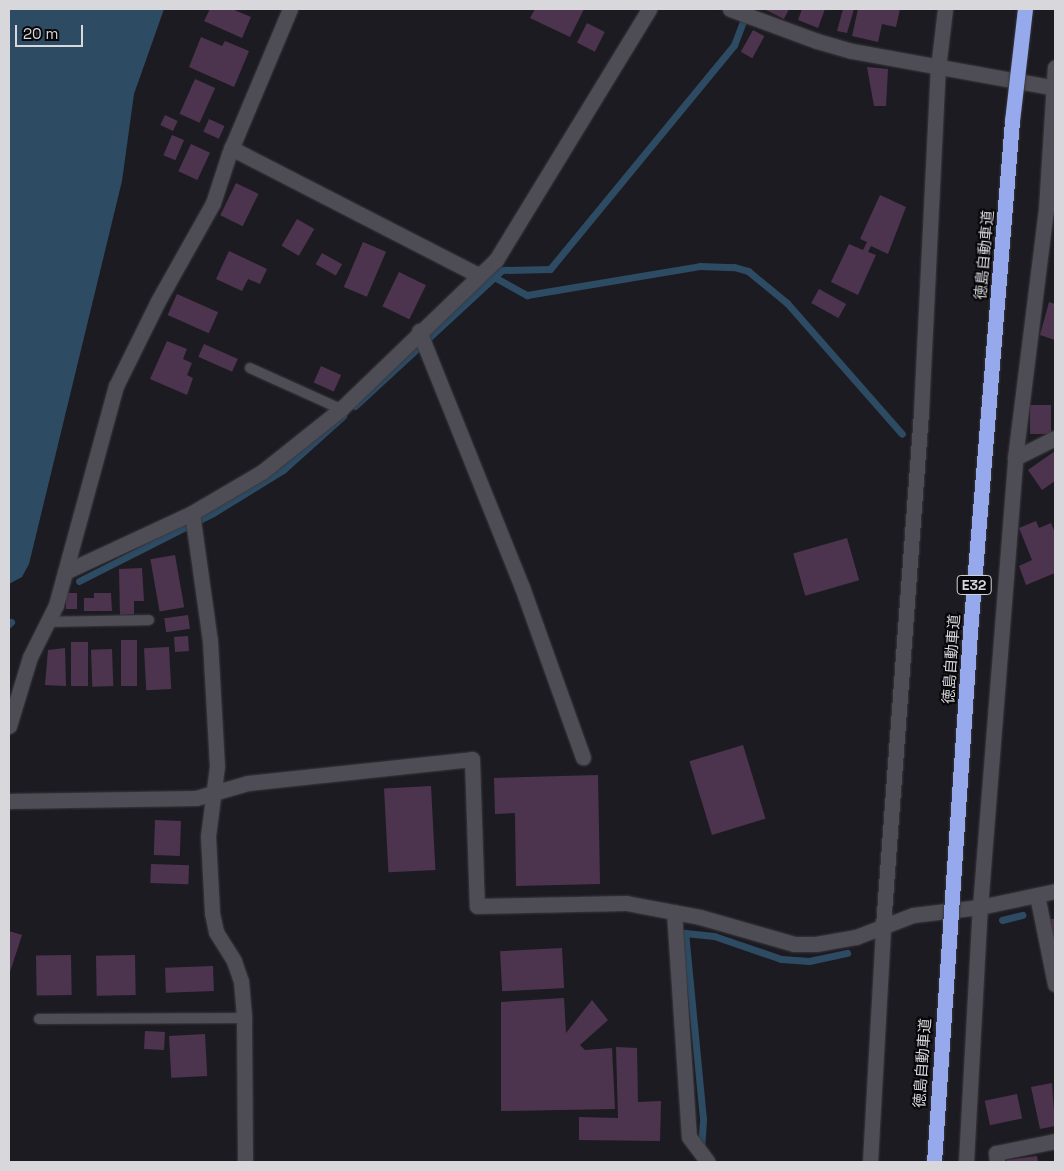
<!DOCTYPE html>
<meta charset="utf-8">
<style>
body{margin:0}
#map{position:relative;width:1064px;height:1171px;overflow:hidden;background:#1d1b22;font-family:"Space Grotesk","Noto Sans JP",sans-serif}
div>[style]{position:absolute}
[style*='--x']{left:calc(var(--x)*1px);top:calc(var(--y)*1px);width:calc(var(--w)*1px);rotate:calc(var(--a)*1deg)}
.water>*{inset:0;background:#2d4b63}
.stream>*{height:7px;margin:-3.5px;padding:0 3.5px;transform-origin:3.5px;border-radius:3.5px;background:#2d4b63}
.building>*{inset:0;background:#4d344e;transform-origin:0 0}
.roads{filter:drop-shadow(0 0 1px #39383d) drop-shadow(0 0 1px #39383d)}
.lane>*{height:10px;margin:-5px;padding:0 5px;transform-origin:5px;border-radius:5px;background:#4e4c54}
.street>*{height:15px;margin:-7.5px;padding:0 7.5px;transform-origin:7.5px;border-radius:7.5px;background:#4e4c54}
.secondary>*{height:15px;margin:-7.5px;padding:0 7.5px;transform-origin:7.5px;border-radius:7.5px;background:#4e4c54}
.bridges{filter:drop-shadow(0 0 1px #39383d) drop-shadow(0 0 1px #39383d)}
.highway-bridge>*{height:15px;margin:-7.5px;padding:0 7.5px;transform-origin:7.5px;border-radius:7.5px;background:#95a9ec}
span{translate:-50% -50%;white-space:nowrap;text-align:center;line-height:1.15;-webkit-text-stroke:4px #070609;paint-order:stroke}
.shield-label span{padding:1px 4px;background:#070609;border:1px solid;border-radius:4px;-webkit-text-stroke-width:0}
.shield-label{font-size:14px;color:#d8d7db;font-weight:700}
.street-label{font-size:15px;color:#d8d7db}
.frame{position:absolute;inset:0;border:10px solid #d8d7db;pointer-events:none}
.scale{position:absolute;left:15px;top:25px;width:68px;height:22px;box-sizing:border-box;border:2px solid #d8d7db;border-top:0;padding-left:6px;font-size:15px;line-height:18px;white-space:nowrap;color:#d8d7db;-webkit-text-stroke:4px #070609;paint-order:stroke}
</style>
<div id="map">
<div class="water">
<div style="clip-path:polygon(9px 9px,164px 9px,134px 94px,122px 181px,29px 564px,22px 577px,9px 584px)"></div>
</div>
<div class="stream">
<div style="--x:494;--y:277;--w:38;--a:29"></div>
<div style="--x:527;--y:295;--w:175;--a:-9.5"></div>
<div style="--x:700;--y:266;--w:34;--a:2"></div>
<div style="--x:734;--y:267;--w:15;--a:16"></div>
<div style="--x:748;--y:271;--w:50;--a:39.4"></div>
<div style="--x:787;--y:303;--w:174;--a:48.7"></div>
<div style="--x:355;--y:406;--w:200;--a:-42.8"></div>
<div style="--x:502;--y:270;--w:48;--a:-1.2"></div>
<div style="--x:550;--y:269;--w:290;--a:-50.6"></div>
<div style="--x:734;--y:45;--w:33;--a:-69"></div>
<div style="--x:79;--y:581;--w:150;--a:-26.9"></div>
<div style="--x:213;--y:513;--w:82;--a:-31.6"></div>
<div style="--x:283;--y:470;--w:81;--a:-42"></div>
<div style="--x:9;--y:624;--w:3;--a:-45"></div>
<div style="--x:1002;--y:920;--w:21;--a:-14"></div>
<div style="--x:701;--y:1149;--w:30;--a:-86"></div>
<div style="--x:703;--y:1119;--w:187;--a:-95.5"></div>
<div style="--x:685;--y:933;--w:29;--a:6"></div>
<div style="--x:714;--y:936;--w:71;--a:18.9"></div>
<div style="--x:781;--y:959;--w:28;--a:4"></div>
<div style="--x:809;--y:961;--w:39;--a:-12"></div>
</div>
<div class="building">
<div style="clip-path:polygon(210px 9px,232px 9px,251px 17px,242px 38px,204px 21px)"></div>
<div style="clip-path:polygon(535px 9px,584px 9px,570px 37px,530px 18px)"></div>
<div style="clip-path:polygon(764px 9px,789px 9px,784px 19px)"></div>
<div style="clip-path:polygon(802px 9px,825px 9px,818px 28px,798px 20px)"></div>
<div style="clip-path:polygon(843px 9px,854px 9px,847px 33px,837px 31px)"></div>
<div style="clip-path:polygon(858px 9px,900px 9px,896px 27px,882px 24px,878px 42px,852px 36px)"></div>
<div style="left:587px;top:23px;width:20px;height:22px;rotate:27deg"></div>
<div style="left:753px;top:30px;width:13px;height:25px;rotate:29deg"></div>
<div style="clip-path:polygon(201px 37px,222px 46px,225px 41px,249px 51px,234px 87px,189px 67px)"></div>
<div style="clip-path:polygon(867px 67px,888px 69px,886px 106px,874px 106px)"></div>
<div style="left:195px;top:79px;width:22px;height:38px;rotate:24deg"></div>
<div style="left:165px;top:115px;width:14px;height:11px;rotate:25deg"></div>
<div style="left:209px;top:119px;width:17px;height:14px;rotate:24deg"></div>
<div style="left:172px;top:135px;width:13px;height:22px;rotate:23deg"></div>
<div style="left:191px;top:144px;width:21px;height:30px;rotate:25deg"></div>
<div style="left:236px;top:183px;width:25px;height:36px;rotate:26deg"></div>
<div style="clip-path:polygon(880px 195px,906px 207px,888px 254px,871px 246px,868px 252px,876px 255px,858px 295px,831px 282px,849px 244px,863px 250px,867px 242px,860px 239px)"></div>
<div style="left:297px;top:219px;width:20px;height:31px;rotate:30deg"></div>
<div style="left:363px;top:242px;width:25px;height:49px;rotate:23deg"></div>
<div style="clip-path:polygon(229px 251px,267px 269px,260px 284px,248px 279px,242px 291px,216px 279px)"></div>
<div style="left:322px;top:253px;width:23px;height:13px;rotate:29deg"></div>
<div style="left:399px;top:272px;width:30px;height:38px;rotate:26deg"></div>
<div style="left:819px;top:289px;width:31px;height:16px;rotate:29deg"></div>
<div style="left:177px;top:294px;width:45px;height:23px;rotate:24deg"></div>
<div style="clip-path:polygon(1049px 302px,1055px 304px,1055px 340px,1040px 335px)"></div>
<div style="clip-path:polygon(167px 341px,187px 349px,183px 359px,192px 363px,187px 375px,193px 378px,187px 395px,150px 379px)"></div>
<div style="left:204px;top:344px;width:37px;height:14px;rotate:24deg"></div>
<div style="left:321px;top:366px;width:22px;height:18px;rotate:24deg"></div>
<div style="left:1030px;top:405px;width:21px;height:29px"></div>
<div style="clip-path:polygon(1055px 451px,1055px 481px,1042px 490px,1028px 470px)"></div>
<div style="clip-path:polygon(1036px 521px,1039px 528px,1051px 523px,1055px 533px,1055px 573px,1026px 585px,1019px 566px,1032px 560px,1019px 528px)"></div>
<div style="left:847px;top:538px;width:44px;height:56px;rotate:74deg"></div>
<div style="left:175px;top:555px;width:53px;height:25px;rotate:80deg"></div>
<div style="clip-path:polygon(142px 568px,144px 601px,134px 601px,134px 614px,120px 615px,119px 569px)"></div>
<div style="left:66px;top:593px;width:11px;height:16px"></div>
<div style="clip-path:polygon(94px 593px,111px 593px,112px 611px,84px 611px,84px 598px,94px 598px)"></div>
<div style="left:188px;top:615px;width:14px;height:24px;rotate:82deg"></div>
<div style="left:188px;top:636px;width:15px;height:14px;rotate:86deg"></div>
<div style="left:121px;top:640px;width:16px;height:46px"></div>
<div style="left:71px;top:642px;width:17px;height:44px"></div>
<div style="left:169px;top:647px;width:42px;height:25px;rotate:87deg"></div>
<div style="clip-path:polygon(65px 648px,66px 686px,45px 685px,48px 650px)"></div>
<div style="left:112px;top:649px;width:37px;height:21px;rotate:88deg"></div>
<div style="left:743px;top:745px;width:77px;height:56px;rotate:73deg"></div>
<div style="clip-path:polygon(598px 775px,600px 884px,516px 886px,515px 813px,495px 814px,494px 778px)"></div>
<div style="left:431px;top:786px;width:84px;height:47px;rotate:87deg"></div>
<div style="left:155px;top:820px;width:26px;height:35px;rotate:2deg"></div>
<div style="left:151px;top:864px;width:38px;height:19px;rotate:2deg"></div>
<div style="clip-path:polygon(1050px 919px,1055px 919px,1055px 944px,1054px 944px)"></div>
<div style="clip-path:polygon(9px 931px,22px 935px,9px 975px)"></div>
<div style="left:562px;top:948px;width:40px;height:62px;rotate:87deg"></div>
<div style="left:71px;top:955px;width:40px;height:35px;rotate:89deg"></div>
<div style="left:135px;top:955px;width:40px;height:39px;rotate:89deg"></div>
<div style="left:213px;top:966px;width:25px;height:48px;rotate:88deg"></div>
<div style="clip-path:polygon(564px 998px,566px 1033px,592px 1000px,608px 1020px,580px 1045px,585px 1050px,612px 1048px,615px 1109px,501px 1111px,501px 1002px)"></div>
<div style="left:145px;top:1031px;width:20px;height:18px;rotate:3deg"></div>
<div style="left:205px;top:1034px;width:42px;height:36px;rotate:87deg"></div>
<div style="clip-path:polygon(616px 1047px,637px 1048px,638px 1102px,661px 1101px,660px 1141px,579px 1140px,579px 1117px,618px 1118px)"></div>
<div style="clip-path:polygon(1052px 1083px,1055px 1126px,1040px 1129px,1031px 1087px)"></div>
<div style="left:1017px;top:1094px;width:25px;height:33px;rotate:78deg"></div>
<div style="clip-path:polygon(1037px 1156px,1038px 1162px,1007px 1162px,1007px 1160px)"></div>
</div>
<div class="roads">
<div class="lane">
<div style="--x:250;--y:368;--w:100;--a:24.3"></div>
<div style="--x:47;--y:622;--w:102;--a:-1.1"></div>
<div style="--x:39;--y:1019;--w:205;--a:-0.3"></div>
</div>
<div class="street">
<div style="--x:730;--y:9;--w:93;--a:20.2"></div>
<div style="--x:817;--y:41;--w:36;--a:16"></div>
<div style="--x:852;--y:51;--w:206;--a:10.3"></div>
<div style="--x:231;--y:148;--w:278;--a:27.2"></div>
<div style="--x:419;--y:331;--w:276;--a:68.1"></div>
<div style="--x:522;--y:587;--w:181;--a:70.3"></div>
<div style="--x:1015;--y:458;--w:45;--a:-26.6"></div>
<div style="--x:192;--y:513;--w:129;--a:82"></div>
<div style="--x:210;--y:641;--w:125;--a:86.8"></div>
<div style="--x:217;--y:766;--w:71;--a:97.3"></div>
<div style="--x:208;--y:836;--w:77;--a:87"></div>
<div style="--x:212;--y:913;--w:19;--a:78"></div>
<div style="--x:216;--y:932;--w:34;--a:58"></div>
<div style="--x:234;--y:961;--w:21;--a:71"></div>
<div style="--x:241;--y:981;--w:37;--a:85"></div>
<div style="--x:244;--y:1018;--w:144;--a:89.6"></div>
<div style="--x:65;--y:572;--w:140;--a:-24.9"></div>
<div style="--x:192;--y:513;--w:81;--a:-30.4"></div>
<div style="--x:262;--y:472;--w:101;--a:-38.6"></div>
<div style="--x:341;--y:409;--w:215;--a:-43.9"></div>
<div style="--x:496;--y:260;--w:294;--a:-58.6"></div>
<div style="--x:9;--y:726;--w:72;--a:-73.1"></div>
<div style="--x:30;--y:657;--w:58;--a:-63.4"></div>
<div style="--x:56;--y:605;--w:227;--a:-74.7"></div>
<div style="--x:116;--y:386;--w:95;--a:-63.7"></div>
<div style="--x:158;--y:301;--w:112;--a:-60.7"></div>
<div style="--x:213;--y:203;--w:52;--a:-71.9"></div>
<div style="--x:229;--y:154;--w:157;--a:-67.2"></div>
<div style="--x:9;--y:801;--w:187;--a:-0.9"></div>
<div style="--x:196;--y:798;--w:54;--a:-16.1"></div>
<div style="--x:248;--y:783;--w:225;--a:-6.1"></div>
<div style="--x:472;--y:759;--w:147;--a:88.1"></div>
<div style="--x:477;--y:906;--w:149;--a:-1.2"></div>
<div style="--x:626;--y:903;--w:75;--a:10.7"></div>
<div style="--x:700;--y:917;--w:98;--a:16"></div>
<div style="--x:794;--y:944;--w:22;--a:0"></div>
<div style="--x:816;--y:944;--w:41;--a:-9.9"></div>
<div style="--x:856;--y:937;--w:61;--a:-21.1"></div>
<div style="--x:913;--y:915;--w:67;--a:-6.8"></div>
<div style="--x:980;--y:907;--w:77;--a:-12"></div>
<div style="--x:1037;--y:895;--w:91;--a:78.6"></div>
<div style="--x:674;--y:912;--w:225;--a:86.2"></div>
<div style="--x:689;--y:1137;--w:31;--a:53"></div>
<div style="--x:966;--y:1162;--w:255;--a:-86.9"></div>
<div style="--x:980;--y:907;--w:450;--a:-85.5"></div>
<div style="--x:1015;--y:458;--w:251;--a:-82.9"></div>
<div style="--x:1046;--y:209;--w:142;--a:-86.4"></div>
<div style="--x:997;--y:1162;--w:9;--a:-96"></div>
<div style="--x:996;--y:1153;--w:60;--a:-11.5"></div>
</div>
<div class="secondary">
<div style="--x:870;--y:1162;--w:236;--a:-86.8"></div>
<div style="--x:883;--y:926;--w:515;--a:-85.77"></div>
<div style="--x:921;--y:412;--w:344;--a:-87.2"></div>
<div style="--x:938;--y:68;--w:59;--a:-83.2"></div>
</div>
</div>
<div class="bridges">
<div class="highway-bridge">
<div style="--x:934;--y:1162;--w:531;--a:-86.11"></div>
<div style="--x:970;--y:632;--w:513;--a:-85.3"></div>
<div style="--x:1012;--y:121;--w:113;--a:-83.4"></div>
</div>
</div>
<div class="shield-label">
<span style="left:974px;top:585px">E32</span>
</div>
<div class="street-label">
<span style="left:984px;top:255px;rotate:-85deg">徳島自動車道</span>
<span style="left:951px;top:659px;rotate:-86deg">徳島自動車道</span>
<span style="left:922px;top:1063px;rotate:-86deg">徳島自動車道</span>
</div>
<div class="frame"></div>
<div class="scale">20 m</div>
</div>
